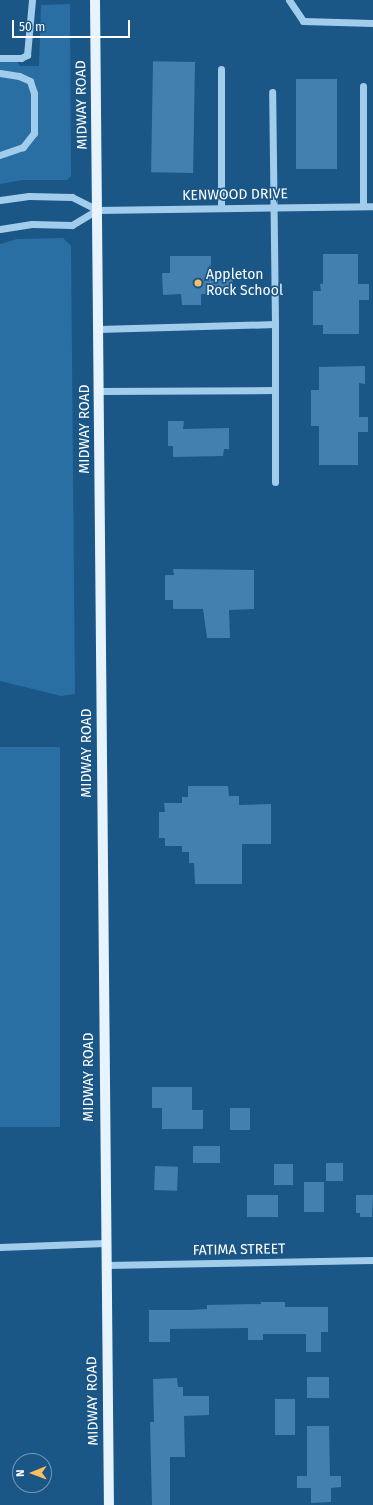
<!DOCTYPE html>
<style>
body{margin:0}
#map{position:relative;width:373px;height:1505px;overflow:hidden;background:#1a5686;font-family:"Fira Sans",sans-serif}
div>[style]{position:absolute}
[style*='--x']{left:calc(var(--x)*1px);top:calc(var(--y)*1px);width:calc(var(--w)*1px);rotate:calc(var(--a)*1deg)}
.green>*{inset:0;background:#2a6fa3;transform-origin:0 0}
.building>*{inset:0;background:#4380af;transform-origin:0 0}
.minor>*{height:7px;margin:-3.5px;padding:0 3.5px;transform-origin:3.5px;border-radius:3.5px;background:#a2ccec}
.major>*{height:10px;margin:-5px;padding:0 5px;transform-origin:5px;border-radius:5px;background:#e7f3ff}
.dots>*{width:11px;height:11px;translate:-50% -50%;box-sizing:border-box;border:2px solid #1a5686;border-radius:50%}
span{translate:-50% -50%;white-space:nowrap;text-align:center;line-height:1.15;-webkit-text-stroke:3.5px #1a5686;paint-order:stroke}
.street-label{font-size:14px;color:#fff}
.poi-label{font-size:14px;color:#fff}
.left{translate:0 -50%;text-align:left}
.north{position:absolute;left:12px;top:1453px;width:40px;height:40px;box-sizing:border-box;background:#1a5686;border:1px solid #769ab6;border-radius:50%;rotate:269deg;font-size:11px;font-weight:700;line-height:16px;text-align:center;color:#fff}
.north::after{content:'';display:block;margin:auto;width:14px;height:18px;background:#febd5e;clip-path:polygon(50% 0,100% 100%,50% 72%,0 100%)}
.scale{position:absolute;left:12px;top:20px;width:118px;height:18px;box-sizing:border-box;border:2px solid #fff;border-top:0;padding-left:5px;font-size:12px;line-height:14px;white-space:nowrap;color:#fff;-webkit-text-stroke:3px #1a5686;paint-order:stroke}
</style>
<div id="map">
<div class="green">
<div style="clip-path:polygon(70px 4px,71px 176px,67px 180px,22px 180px,0 184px,0 62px,17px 61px,20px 66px,39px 66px,41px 5px)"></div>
<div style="clip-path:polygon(63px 238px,71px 246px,75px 694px,61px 696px,0 681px,0 244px,17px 239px)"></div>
<div style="left:60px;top:747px;width:380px;height:60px;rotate:90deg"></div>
</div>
<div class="building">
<div style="left:195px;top:62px;width:111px;height:42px;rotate:91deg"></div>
<div style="left:296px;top:79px;width:41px;height:90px"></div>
<div style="clip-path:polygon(323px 254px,358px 254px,358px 284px,369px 284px,369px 300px,359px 300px,359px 334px,323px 334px,323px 325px,313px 325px,313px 291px,321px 291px,320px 284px,323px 284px)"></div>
<div style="clip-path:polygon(170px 256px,211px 256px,211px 272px,233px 272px,233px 293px,201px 294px,201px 305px,182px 305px,181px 294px,163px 295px,162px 273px,170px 273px)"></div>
<div style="clip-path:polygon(365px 366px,365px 384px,359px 383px,359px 417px,368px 417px,368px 432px,358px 432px,358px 465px,319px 465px,319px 426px,311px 426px,311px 390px,319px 390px,319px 367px)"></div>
<div style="clip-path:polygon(168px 421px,184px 421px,183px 429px,229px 428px,229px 449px,224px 449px,223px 456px,173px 457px,173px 446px,168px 446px)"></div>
<div style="clip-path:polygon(173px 569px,254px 570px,254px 609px,229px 610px,230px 638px,207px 638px,203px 609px,173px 609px,173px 600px,165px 600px,165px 575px,174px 575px)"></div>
<div style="clip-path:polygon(188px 786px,228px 786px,229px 796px,239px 796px,239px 805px,271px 804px,271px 844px,242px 844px,242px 884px,195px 884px,194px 863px,189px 863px,189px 852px,182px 852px,182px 846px,165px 846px,165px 838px,159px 838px,159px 812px,165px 812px,164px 803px,182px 803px,182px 797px,188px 797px)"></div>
<div style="clip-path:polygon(152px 1087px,192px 1087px,192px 1110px,203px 1110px,203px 1129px,162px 1129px,162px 1108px,152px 1108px)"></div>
<div style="left:230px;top:1108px;width:20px;height:22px"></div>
<div style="left:193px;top:1146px;width:27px;height:17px"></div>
<div style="left:343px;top:1163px;width:18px;height:17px;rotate:90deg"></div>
<div style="left:274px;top:1164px;width:19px;height:21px"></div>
<div style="left:155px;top:1166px;width:23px;height:24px;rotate:2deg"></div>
<div style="left:304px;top:1182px;width:20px;height:30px"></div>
<div style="left:278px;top:1195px;width:22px;height:31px;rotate:90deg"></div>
<div style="clip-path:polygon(356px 1195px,373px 1195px,372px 1217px,360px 1217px,360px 1213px,356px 1213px)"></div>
<div style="clip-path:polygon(261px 1302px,285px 1302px,285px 1307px,328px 1307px,328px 1332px,321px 1332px,321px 1352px,306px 1352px,306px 1334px,263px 1334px,263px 1340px,248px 1340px,248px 1328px,170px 1329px,170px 1342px,149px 1342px,149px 1310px,191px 1310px,207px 1309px,207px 1305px,261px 1304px)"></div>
<div style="left:307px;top:1377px;width:22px;height:21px"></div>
<div style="clip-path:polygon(177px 1378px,178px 1387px,183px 1387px,183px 1396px,209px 1396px,209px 1415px,184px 1416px,185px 1457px,170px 1457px,170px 1505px,152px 1505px,150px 1422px,154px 1422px,153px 1379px)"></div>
<div style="left:275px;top:1399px;width:20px;height:36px"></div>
<div style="clip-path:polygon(307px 1426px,329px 1426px,330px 1476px,341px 1476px,341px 1487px,331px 1488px,331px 1502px,311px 1503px,311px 1488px,297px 1488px,297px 1476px,307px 1476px)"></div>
</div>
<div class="minor">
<div style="--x:289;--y:0;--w:25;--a:56"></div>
<div style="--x:303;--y:21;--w:70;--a:1.6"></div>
<div style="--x:0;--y:58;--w:21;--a:0"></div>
<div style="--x:21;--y:58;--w:7;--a:-27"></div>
<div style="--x:27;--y:55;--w:55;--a:-84.8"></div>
<div style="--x:221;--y:69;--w:139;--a:90"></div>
<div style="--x:0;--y:73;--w:19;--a:9"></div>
<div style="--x:19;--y:76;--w:12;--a:24"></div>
<div style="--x:30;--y:81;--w:13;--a:72"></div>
<div style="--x:34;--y:93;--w:40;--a:90"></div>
<div style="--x:34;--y:133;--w:18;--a:128"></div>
<div style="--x:23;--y:147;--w:24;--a:161"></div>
<div style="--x:0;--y:200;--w:29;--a:-8"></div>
<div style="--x:29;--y:196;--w:43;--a:1.3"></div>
<div style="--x:72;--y:197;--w:28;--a:27"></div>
<div style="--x:97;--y:210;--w:276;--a:-0.8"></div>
<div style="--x:363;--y:206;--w:120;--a:-90"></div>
<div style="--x:0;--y:229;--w:32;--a:-9"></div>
<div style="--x:32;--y:224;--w:40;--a:1.4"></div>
<div style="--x:72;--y:225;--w:29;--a:-31"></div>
<div style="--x:98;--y:329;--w:177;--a:-1.6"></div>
<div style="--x:275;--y:324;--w:232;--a:-90.7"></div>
<div style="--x:275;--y:390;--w:92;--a:90"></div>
<div style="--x:98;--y:391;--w:177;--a:-0.3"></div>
<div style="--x:275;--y:390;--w:66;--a:-90"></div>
<div style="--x:0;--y:1247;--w:105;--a:-2.2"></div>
<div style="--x:106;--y:1265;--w:267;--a:-1.1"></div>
</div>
<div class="major">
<div style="--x:95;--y:0;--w:1505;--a:89.47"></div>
</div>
<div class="dots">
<div style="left:198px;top:283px;background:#febd5e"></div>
</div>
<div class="street-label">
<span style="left:82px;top:105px;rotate:-91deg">MIDWAY ROAD</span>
<span style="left:235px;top:195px;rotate:-1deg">KENWOOD DRIVE</span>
<span style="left:85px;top:429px;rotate:-90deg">MIDWAY ROAD</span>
<span style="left:87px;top:753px;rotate:-90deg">MIDWAY ROAD</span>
<span style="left:89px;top:1077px;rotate:-90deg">MIDWAY ROAD</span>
<span style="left:239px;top:1250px;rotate:-1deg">FATIMA STREET</span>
<span style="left:93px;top:1401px;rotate:-91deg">MIDWAY ROAD</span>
</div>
<div class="poi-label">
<span class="left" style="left:206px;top:283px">Appleton<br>Rock School</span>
</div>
<div class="north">N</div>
<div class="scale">50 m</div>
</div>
